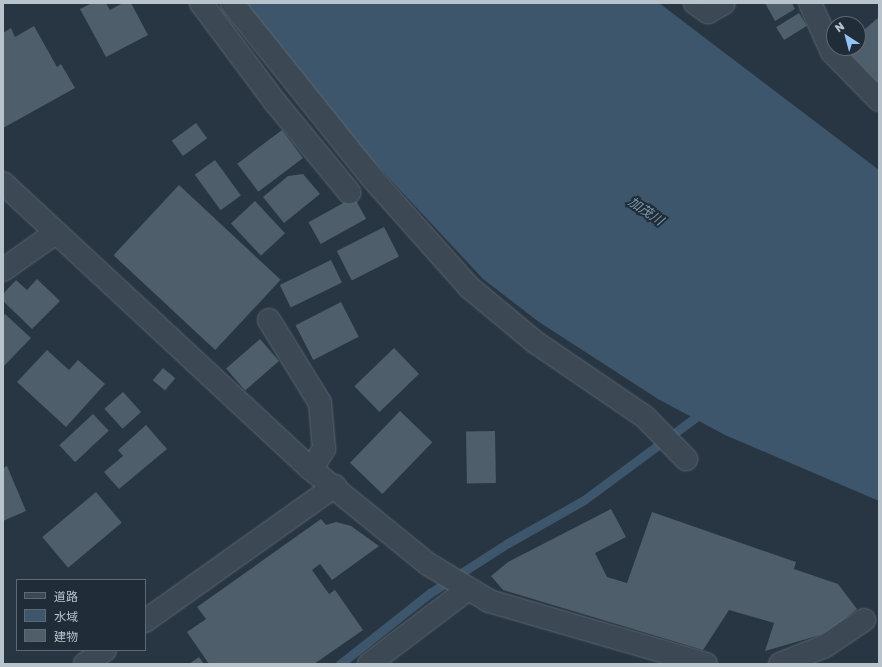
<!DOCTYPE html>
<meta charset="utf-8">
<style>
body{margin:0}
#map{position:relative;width:882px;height:667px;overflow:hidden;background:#283643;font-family:"Golos Text","Noto Sans JP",sans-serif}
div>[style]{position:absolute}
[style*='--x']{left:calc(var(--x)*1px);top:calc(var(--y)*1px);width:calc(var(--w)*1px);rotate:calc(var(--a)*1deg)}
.water>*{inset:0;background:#3e566c}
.stream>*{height:9px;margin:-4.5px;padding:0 4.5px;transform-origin:4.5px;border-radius:4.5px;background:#3e566c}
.building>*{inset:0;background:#4e5e6b;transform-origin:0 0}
.roads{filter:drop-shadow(0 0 1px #5a6670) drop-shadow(0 0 1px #5a6670)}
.minor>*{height:22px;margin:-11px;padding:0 11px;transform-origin:11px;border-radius:11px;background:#3c4853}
span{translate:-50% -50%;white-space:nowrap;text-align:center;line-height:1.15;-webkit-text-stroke:4px #202d38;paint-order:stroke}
.water-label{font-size:13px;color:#7a96ae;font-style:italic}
.frame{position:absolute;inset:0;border:4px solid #b9c3cc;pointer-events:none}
.legend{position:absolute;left:16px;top:579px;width:130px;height:72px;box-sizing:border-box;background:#202d38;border:1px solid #5d6973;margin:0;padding:5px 7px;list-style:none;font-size:12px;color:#b9c3cc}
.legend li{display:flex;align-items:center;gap:8px;height:20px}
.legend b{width:20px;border:1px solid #5d6973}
.north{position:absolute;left:826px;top:16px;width:40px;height:40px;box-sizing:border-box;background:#202d38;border:1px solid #5d6973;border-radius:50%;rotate:324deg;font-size:11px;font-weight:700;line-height:16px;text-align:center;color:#b9c3cc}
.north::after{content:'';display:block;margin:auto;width:14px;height:18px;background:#94c4f7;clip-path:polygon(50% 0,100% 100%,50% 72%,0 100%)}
</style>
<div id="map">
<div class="water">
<div style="clip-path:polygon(241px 3px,659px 3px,879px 170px,879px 501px,725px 435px,658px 399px,539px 322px,483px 279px,292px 74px)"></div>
</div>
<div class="stream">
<div style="--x:340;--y:664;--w:115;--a:-38.3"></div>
<div style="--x:430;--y:593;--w:93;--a:-32.7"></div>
<div style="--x:508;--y:543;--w:87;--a:-29.5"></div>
<div style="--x:584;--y:500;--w:148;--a:-36.5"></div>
</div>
<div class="building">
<div style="clip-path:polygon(92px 3px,106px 3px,110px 10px,123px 3px,131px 3px,148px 35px,106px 57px,80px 9px)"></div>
<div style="clip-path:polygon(765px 3px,792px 3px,795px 9px,775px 21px)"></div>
<div style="left:799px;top:13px;width:15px;height:27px;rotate:58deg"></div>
<div style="clip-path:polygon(879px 17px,879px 82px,876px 85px,845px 48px,858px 48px,858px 35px)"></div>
<div style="clip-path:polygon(34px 26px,57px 67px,61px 64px,75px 88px,3px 128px,3px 33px,11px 28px,15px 37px)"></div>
<div style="left:196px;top:123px;width:19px;height:30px;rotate:54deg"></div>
<div style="left:282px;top:130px;width:35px;height:56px;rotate:53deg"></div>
<div style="left:215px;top:160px;width:44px;height:25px;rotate:54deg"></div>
<div style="clip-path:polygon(303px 174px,320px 194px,284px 223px,263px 197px,288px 176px)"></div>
<div style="left:179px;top:185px;width:139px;height:96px;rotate:43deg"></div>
<div style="left:354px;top:197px;width:25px;height:52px;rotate:61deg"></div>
<div style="left:255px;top:201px;width:44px;height:33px;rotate:47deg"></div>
<div style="left:384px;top:227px;width:33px;height:53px;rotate:63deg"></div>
<div style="left:331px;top:260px;width:25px;height:57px;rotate:64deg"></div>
<div style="clip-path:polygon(37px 279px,60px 301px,32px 329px,3px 301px,3px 294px,16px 280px,27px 290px)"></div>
<div style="left:341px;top:302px;width:39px;height:51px;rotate:63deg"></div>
<div style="clip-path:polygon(5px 314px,31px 338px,3px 367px,3px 316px)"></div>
<div style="left:260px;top:339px;width:29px;height:45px;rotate:49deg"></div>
<div style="left:394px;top:348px;width:36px;height:55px;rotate:46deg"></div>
<div style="clip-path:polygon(47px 350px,69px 370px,78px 360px,105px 384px,66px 427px,17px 382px)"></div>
<div style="left:163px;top:368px;width:16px;height:16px;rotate:40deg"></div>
<div style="left:123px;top:392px;width:27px;height:25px;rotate:48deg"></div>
<div style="left:400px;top:411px;width:45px;height:72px;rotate:44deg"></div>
<div style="left:93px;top:414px;width:23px;height:46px;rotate:47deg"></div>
<div style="clip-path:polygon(146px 425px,167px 449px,119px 489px,104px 472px,123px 456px,118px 450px)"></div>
<div style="left:495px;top:431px;width:52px;height:29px;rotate:89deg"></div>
<div style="clip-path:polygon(7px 466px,26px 511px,3px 521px,3px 468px)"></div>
<div style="left:96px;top:492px;width:40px;height:70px;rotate:50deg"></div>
<div style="clip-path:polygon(611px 509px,626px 537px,595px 553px,607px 577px,627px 583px,652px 512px,796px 562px,794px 569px,838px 584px,857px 609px,827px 633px,765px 651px,774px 623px,729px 610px,703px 650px,503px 590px,491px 576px,508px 562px)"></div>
<div style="clip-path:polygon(321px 519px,326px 525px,336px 522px,351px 526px,379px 546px,332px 580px,320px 564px,312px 570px,329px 594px,335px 590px,363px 630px,314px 664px,209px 664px,187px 632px,206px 619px,197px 607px)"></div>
<div style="clip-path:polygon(199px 657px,204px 664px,189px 664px)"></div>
</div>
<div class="roads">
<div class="minor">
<div style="--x:201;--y:3;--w:124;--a:53.2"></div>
<div style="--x:275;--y:102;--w:117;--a:50.6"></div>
<div style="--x:232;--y:3;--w:224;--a:51.3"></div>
<div style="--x:372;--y:178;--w:146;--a:48.3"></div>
<div style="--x:469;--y:287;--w:86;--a:39.8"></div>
<div style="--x:535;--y:342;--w:133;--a:34.3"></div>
<div style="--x:645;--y:417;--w:59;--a:45.7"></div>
<div style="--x:695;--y:3;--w:16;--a:35"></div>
<div style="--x:708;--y:12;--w:18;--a:-29"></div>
<div style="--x:810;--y:3;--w:54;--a:65.8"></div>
<div style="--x:832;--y:52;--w:67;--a:45.6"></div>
<div style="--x:3;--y:183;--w:420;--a:42.9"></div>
<div style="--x:311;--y:469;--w:151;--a:39.1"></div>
<div style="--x:428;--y:564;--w:71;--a:31.2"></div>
<div style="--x:489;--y:601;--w:226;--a:16.2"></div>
<div style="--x:3;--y:270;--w:64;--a:-35.4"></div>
<div style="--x:269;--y:320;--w:97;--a:58.4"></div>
<div style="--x:320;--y:403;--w:46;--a:85"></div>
<div style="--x:324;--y:449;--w:24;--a:123"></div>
<div style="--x:145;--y:621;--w:233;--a:-35.4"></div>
<div style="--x:85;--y:664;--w:24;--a:-35"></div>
<div style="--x:369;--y:664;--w:123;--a:-37.1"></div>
<div style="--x:780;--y:664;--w:48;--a:-21.8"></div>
<div style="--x:825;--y:646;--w:47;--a:-33.7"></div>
</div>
</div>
<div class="water-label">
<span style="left:646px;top:211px;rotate:34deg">加茂川</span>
</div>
<div class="frame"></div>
<ul class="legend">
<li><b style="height:5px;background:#3c4853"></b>道路</li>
<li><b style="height:11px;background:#3e566c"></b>水域</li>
<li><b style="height:11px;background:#4e5e6b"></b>建物</li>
</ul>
<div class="north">N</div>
</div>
